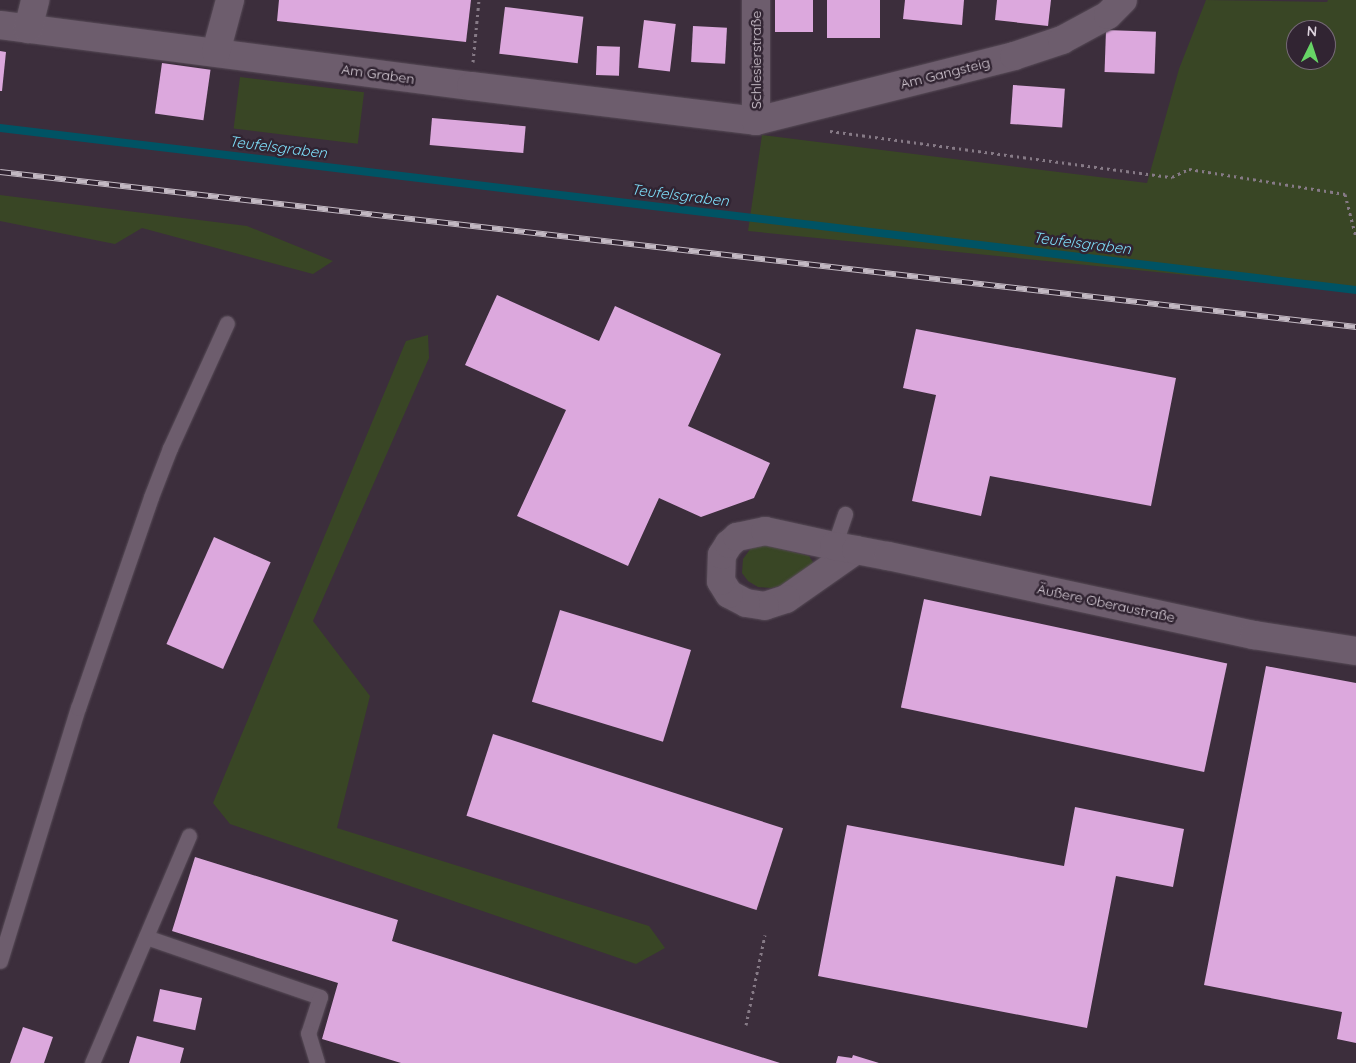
<!DOCTYPE html>
<meta charset="utf-8">
<style>
body{margin:0}
#map{position:relative;width:1356px;height:1063px;overflow:hidden;background:#3c2e3c;font-family:Quicksand,sans-serif}
div>[style]{position:absolute}
[style*='--x']{left:calc(var(--x)*1px);top:calc(var(--y)*1px);width:calc(var(--w)*1px);rotate:calc(var(--a)*1deg)}
.green>*{inset:0;background:#394625;transform-origin:0 0}
.stream>*{height:8px;margin:-4px;padding:0 4px;transform-origin:4px;border-radius:4px;background:#005364}
.building>*{inset:0;background:#dca8dd;transform-origin:0 0}
.path>*{height:3px;margin-top:-1.5px;transform-origin:0;background:repeating-linear-gradient(90deg,#867a86 0 2.5px,transparent 0 6.5px)}
.roads{filter:drop-shadow(0 0 1px #574b57) drop-shadow(0 0 1px #574b57)}
.service>*{height:15px;margin:-7.5px;padding:0 7.5px;transform-origin:7.5px;border-radius:7.5px;background:#6d5d6d}
.minor>*{height:28px;margin:-14px;padding:0 14px;transform-origin:14px;border-radius:14px;background:#6d5d6d}
.rail>*{height:5.5px;margin-top:-2.75px;transform-origin:0;background:repeating-linear-gradient(90deg,#312432 0 11px,#c3b9c3 0 22px);box-sizing:border-box;border-block:1px solid #c3b9c3}
span{translate:-50% -50%;white-space:nowrap;text-align:center;line-height:1.15;-webkit-text-stroke:5px #312432;paint-order:stroke}
.street-label{font-size:14px;color:#ded4de}
.water-label{font-size:15px;color:#7edef9;font-style:italic}
.north{position:absolute;left:1286px;top:20px;width:50px;height:50px;box-sizing:border-box;background:#312432;border:1px solid #766a77;border-radius:50%;rotate:4deg;font-size:14px;font-weight:700;line-height:20px;text-align:center;color:#ded4de}
.north::after{content:'';display:block;margin:auto;width:18px;height:22px;background:#67d466;clip-path:polygon(50% 0,100% 100%,50% 72%,0 100%)}
</style>
<div id="map">
<div class="green">
<div style="clip-path:polygon(evenodd,1206px 0,1327px 2px,1328px 0,1356px 0,1356px 292px,748px 231px,762px 135px,1147px 183px,1179px 69px,1206px 0,1296px 30px,1326px 30px,1326px 60px,1296px 60px,1296px 30px)"></div>
<div style="left:240px;top:77px;width:125px;height:52px;rotate:7deg"></div>
<div style="clip-path:polygon(0 195px,247px 226px,333px 261px,313px 274px,142px 228px,115px 244px,0 221px)"></div>
<div style="clip-path:polygon(428px 335px,429px 358px,313px 621px,370px 696px,337px 828px,649px 926px,665px 948px,636px 964px,230px 824px,213px 803px,406px 341px)"></div>
<div style="clip-path:polygon(765px 545px,809px 556px,813px 562px,812px 567px,785px 585px,771px 588px,758px 587px,748px 581px,742px 573px,743px 559px,751px 548px)"></div>
</div>
<div class="stream">
<div style="--x:0;--y:128;--w:1366;--a:6.81"></div>
</div>
<div class="building">
<div style="clip-path:polygon(279px 0,471px 0,466px 42px,277px 21px)"></div>
<div style="left:775px;top:0;width:38px;height:32px"></div>
<div style="left:827px;top:0;width:53px;height:38px"></div>
<div style="clip-path:polygon(905px 0,964px 0,962px 25px,903px 19px)"></div>
<div style="clip-path:polygon(997px 0,1051px 0,1048px 26px,995px 20px)"></div>
<div style="left:505px;top:7px;width:79px;height:47px;rotate:7deg"></div>
<div style="left:644px;top:20px;width:32px;height:48px;rotate:7deg"></div>
<div style="left:693px;top:26px;width:34px;height:36px;rotate:3deg"></div>
<div style="left:1106px;top:30px;width:50px;height:42px;rotate:2deg"></div>
<div style="left:597px;top:46px;width:23px;height:29px;rotate:2deg"></div>
<div style="clip-path:polygon(0 51px,6px 52px,2px 91px,0 91px)"></div>
<div style="left:162px;top:63px;width:49px;height:51px;rotate:8deg"></div>
<div style="left:1013px;top:85px;width:52px;height:39px;rotate:4deg"></div>
<div style="left:432px;top:118px;width:94px;height:27px;rotate:5deg"></div>
<div style="clip-path:polygon(497px 295px,599px 341px,615px 306px,721px 354px,688px 426px,770px 463px,754px 498px,701px 517px,659px 498px,628px 566px,517px 516px,566px 410px,465px 365px)"></div>
<div style="clip-path:polygon(916px 329px,1176px 378px,1151px 506px,990px 476px,981px 516px,912px 501px,936px 395px,903px 388px)"></div>
<div style="left:214px;top:537px;width:62px;height:117px;rotate:24deg"></div>
<div style="left:924px;top:599px;width:310px;height:111px;rotate:12deg"></div>
<div style="left:560px;top:610px;width:137px;height:96px;rotate:17deg"></div>
<div style="clip-path:polygon(1266px 666px,1356px 683px,1356px 1043px,1337px 1039px,1342px 1012px,1204px 985px)"></div>
<div style="left:493px;top:734px;width:305px;height:86px;rotate:18deg"></div>
<div style="clip-path:polygon(1075px 807px,1184px 829px,1173px 887px,1116px 876px,1087px 1028px,818px 976px,847px 825px,1064px 866px)"></div>
<div style="clip-path:polygon(195px 857px,398px 920px,392px 941px,780px 1063px,401px 1063px,322px 1039px,338px 983px,172px 931px)"></div>
<div style="left:160px;top:989px;width:43px;height:33px;rotate:12deg"></div>
<div style="clip-path:polygon(23px 1027px,53px 1037px,44px 1063px,10px 1063px)"></div>
<div style="clip-path:polygon(137px 1036px,184px 1048px,180px 1063px,129px 1063px)"></div>
<div style="clip-path:polygon(853px 1055px,879px 1063px,836px 1063px,838px 1056px,852px 1058px)"></div>
</div>
<div class="path">
<div style="--x:473;--y:62;--w:62;--a:-84.5"></div>
<div style="--x:830;--y:131;--w:345;--a:7.7"></div>
<div style="--x:1172;--y:177;--w:19;--a:-25"></div>
<div style="--x:1189;--y:169;--w:158;--a:9.1"></div>
<div style="--x:1345;--y:194;--w:44;--a:75.7"></div>
<div style="--x:746;--y:1025;--w:92;--a:-78.1"></div>
</div>
<div class="roads">
<div class="service">
<div style="--x:834;--y:546;--w:34;--a:-71"></div>
<div style="--x:146;--y:937;--w:184;--a:19"></div>
<div style="--x:320;--y:997;--w:38;--a:108"></div>
<div style="--x:308;--y:1033;--w:31;--a:73"></div>
<div style="--x:0;--y:961;--w:265;--a:-72.9"></div>
<div style="--x:78;--y:708;--w:223;--a:-70.9"></div>
<div style="--x:151;--y:497;--w:53;--a:-68.8"></div>
<div style="--x:170;--y:448;--w:137;--a:-65.5"></div>
<div style="--x:92;--y:1063;--w:247;--a:-66.9"></div>
</div>
<div class="minor">
<div style="--x:0;--y:25;--w:475;--a:7.4"></div>
<div style="--x:471;--y:86;--w:287;--a:7"></div>
<div style="--x:756;--y:121;--w:266;--a:-14.1"></div>
<div style="--x:1014;--y:56;--w:51;--a:-18.4"></div>
<div style="--x:1062;--y:40;--w:52;--a:-28.5"></div>
<div style="--x:1108;--y:15;--w:21;--a:-45"></div>
<div style="--x:28;--y:29;--w:30;--a:-76"></div>
<div style="--x:216;--y:52;--w:54;--a:-74.9"></div>
<div style="--x:756;--y:121;--w:121;--a:-90"></div>
<div style="--x:856;--y:550;--w:85;--a:145"></div>
<div style="--x:786;--y:599;--w:22;--a:162"></div>
<div style="--x:765;--y:606;--w:19;--a:-171"></div>
<div style="--x:746;--y:603;--w:19;--a:-152"></div>
<div style="--x:729;--y:594;--w:15;--a:-122"></div>
<div style="--x:721;--y:581;--w:26;--a:-88"></div>
<div style="--x:722;--y:555;--w:13;--a:-58"></div>
<div style="--x:729;--y:544;--w:11;--a:-41"></div>
<div style="--x:737;--y:537;--w:29;--a:-12"></div>
<div style="--x:765;--y:531;--w:71;--a:12.3"></div>
<div style="--x:834;--y:546;--w:22;--a:10"></div>
<div style="--x:856;--y:550;--w:33;--a:11"></div>
<div style="--x:888;--y:556;--w:374;--a:12.2"></div>
<div style="--x:1254;--y:635;--w:103;--a:8.9"></div>
</div>
</div>
<div class="rail">
<div style="--x:0;--y:172;--w:1365;--a:6.52"></div>
</div>
<div class="street-label">
<span style="left:756px;top:60px;rotate:-90deg">Schlesierstraße</span>
<span style="left:945px;top:73px;rotate:-14deg">Am Gangsteig</span>
<span style="left:378px;top:74px;rotate:8deg">Am Graben</span>
<span style="left:1106px;top:603px;rotate:12deg">Äußere Oberaustraße</span>
</div>
<div class="water-label">
<span style="left:278px;top:147px;rotate:7deg">Teufelsgraben</span>
<span style="left:680px;top:195px;rotate:7deg">Teufelsgraben</span>
<span style="left:1082px;top:243px;rotate:7deg">Teufelsgraben</span>
</div>
<div class="north">N</div>
</div>
